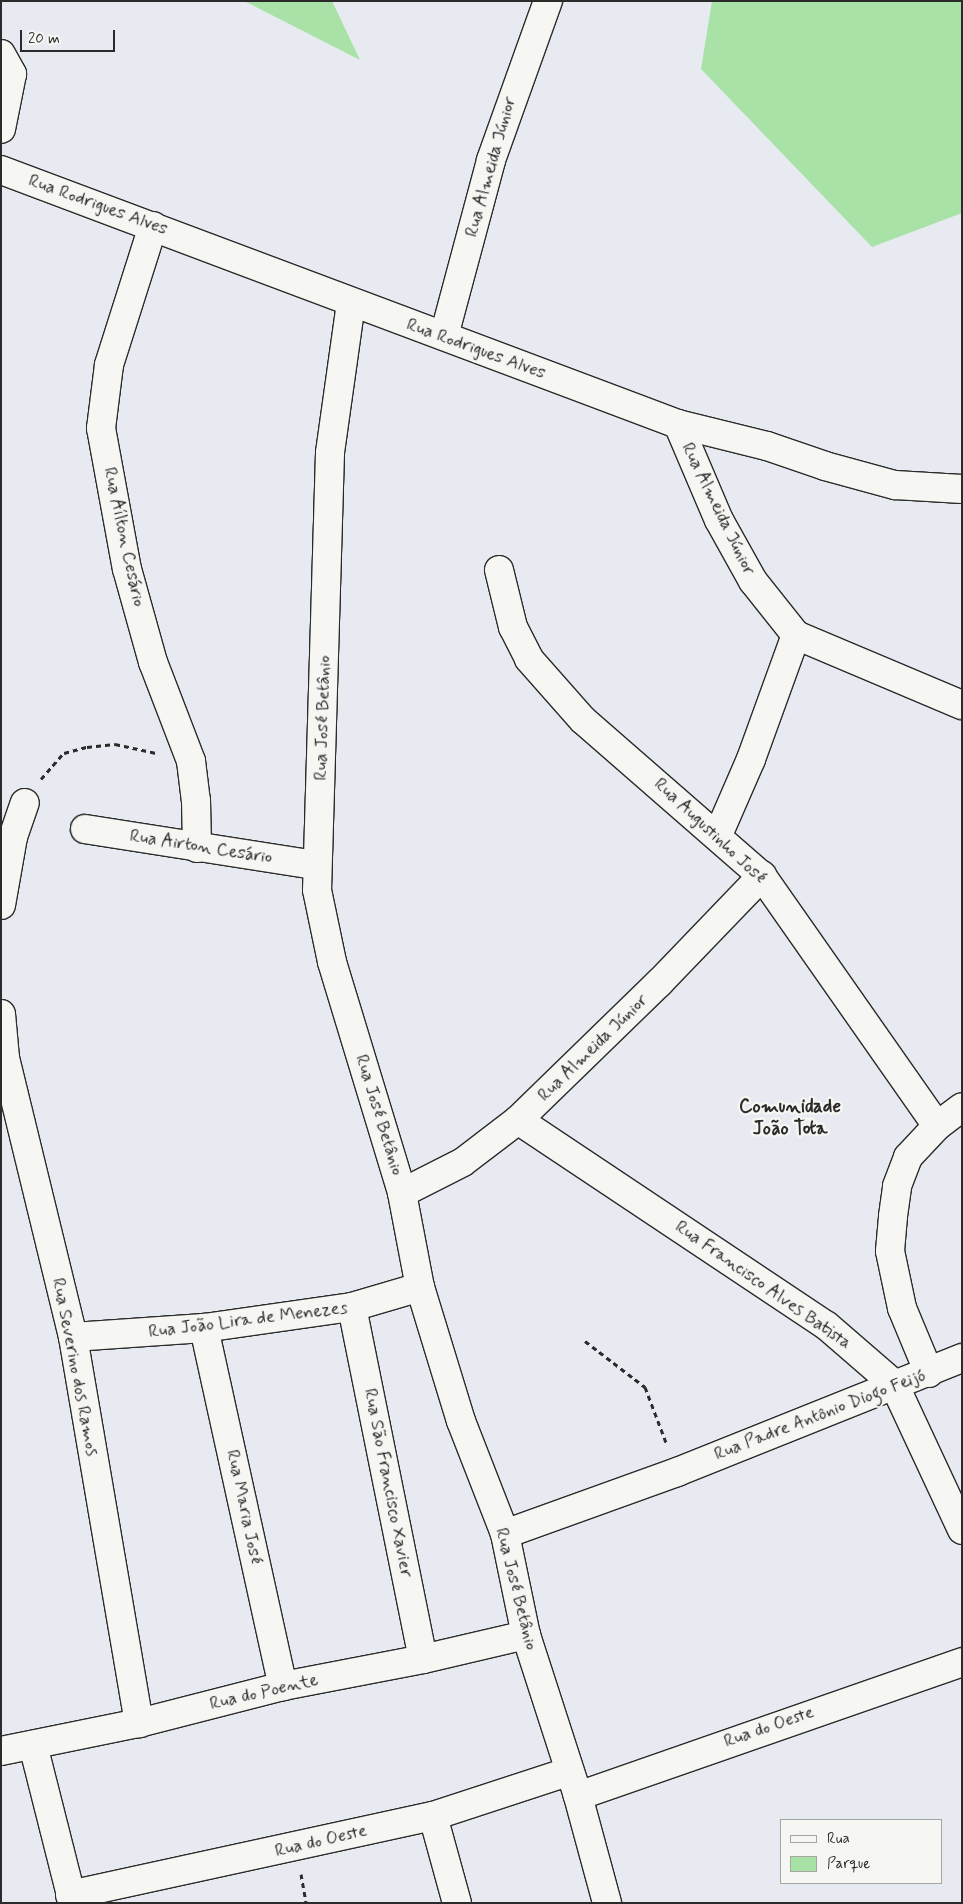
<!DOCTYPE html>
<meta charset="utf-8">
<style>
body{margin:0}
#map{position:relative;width:963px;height:1904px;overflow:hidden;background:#e8eaf1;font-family:Mynerve,sans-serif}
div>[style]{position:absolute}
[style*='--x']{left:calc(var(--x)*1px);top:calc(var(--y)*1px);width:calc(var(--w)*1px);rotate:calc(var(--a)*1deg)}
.green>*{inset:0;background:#a9e2a6}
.path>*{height:3px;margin-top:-1.5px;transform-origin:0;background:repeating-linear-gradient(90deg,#2b2b2b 0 5px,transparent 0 9px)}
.roads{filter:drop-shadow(1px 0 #2b2b2b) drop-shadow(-1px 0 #2b2b2b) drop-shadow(0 1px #2b2b2b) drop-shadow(0 -1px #2b2b2b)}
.street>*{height:28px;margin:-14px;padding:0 14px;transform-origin:14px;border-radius:14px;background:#f6f6f2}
span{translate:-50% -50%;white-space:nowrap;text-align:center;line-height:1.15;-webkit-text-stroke:4.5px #f6f6f2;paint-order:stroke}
.street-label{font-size:18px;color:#2b2b2b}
.neighbourhood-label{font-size:19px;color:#2b2b2b;font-weight:700}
.frame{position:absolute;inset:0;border:2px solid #2b2b2b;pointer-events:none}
.legend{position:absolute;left:780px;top:1819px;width:162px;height:65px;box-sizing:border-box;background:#f6f6f2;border:1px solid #a5a5a2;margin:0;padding:6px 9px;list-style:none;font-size:15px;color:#2b2b2b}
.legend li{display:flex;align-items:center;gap:10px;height:25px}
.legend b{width:25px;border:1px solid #a5a5a2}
.scale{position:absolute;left:20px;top:30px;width:95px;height:22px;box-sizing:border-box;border:2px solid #2b2b2b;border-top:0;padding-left:6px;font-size:15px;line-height:18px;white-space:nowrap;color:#2b2b2b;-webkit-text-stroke:4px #f6f6f2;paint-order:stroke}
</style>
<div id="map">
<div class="green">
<div style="clip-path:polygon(244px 1px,332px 1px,360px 60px)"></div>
<div style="clip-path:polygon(712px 1px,962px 1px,962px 213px,872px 247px,701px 69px)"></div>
</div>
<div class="path">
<div style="--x:41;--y:779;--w:35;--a:-49"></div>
<div style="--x:64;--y:753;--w:24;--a:-15"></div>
<div style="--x:87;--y:747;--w:28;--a:-6"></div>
<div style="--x:115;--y:744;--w:42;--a:12.4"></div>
<div style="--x:585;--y:1341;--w:76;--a:37.5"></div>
<div style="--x:645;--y:1387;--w:62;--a:69.2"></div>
<div style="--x:301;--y:1874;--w:29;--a:80"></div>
</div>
<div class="roads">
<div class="street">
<div style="--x:1;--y:54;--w:23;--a:61"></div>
<div style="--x:12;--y:74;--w:56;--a:101.3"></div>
<div style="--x:1;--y:170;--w:723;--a:20.57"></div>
<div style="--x:678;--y:424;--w:92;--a:13.9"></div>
<div style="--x:767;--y:446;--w:61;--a:19"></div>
<div style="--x:825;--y:466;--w:73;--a:15.2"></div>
<div style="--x:895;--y:485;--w:67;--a:3.4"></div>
<div style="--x:153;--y:226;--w:146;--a:107.6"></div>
<div style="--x:109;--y:365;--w:64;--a:97.2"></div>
<div style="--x:101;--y:428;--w:143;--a:79.6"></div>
<div style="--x:127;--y:569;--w:97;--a:74.4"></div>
<div style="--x:153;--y:662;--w:106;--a:69"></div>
<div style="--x:191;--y:761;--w:39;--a:83"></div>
<div style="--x:196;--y:800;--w:48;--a:88.8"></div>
<div style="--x:351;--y:303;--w:151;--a:98"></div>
<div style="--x:330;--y:453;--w:437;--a:91.7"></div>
<div style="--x:317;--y:890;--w:74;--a:78.2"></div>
<div style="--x:332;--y:962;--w:241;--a:73.1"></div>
<div style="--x:402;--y:1193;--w:96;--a:79.2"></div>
<div style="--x:420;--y:1287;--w:140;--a:73"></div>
<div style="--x:461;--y:1421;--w:121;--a:68.7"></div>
<div style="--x:505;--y:1534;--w:103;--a:78.3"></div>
<div style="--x:526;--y:1635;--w:169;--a:72.1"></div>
<div style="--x:578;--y:1796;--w:111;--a:74.8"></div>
<div style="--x:444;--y:336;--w:182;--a:-75"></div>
<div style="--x:491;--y:160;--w:169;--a:-70.3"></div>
<div style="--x:678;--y:424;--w:104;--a:66.9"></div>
<div style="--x:719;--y:520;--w:70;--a:60.9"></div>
<div style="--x:753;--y:581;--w:69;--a:51.5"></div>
<div style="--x:796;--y:635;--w:180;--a:22.9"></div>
<div style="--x:499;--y:570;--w:59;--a:76.2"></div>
<div style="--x:513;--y:627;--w:36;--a:63"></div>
<div style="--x:529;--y:659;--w:81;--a:48.5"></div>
<div style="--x:583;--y:720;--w:237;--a:41.1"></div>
<div style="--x:762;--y:876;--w:305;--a:55"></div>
<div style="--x:85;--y:829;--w:234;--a:8.9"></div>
<div style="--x:718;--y:835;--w:83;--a:-66.5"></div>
<div style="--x:751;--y:759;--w:132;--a:-70.1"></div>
<div style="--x:1;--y:905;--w:69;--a:-80"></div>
<div style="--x:13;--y:837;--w:36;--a:-71"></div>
<div style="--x:1;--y:1014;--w:44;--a:84.8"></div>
<div style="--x:5;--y:1058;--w:287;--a:76.3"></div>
<div style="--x:73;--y:1337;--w:392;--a:80.3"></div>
<div style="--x:518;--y:1120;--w:371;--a:33.7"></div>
<div style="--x:827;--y:1326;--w:89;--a:40.9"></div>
<div style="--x:894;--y:1384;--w:161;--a:65"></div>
<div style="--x:402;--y:1193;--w:68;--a:-26.9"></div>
<div style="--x:463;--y:1162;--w:69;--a:-37.4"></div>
<div style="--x:518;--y:1120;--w:197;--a:-44.2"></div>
<div style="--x:659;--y:983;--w:149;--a:-46.1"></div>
<div style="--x:352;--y:1307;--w:359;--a:78.6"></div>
<div style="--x:204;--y:1328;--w:367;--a:77.6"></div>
<div style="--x:73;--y:1337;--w:131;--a:-3.9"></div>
<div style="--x:204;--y:1328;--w:149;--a:-8.1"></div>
<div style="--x:352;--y:1307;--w:71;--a:-16.4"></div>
<div style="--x:929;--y:1373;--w:70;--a:-112.6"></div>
<div style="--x:902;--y:1308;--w:58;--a:-101.9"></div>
<div style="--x:890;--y:1251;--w:35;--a:-85"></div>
<div style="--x:893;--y:1216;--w:30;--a:-82"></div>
<div style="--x:897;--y:1186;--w:31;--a:-69"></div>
<div style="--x:908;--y:1157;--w:42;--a:-46.9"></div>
<div style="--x:937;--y:1126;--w:31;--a:-37"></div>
<div style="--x:505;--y:1534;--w:183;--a:-19.8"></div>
<div style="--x:677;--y:1472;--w:307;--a:-21.8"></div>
<div style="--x:33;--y:1745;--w:163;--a:75.8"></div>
<div style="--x:1;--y:1751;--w:141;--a:-11.5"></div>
<div style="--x:139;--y:1723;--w:149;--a:-14.4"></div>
<div style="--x:283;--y:1686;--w:143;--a:-10.9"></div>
<div style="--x:423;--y:1659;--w:106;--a:-13.1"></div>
<div style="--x:578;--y:1796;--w:407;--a:-19.2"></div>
<div style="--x:433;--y:1816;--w:90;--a:74.6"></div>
<div style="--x:70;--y:1895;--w:371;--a:-12.3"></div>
<div style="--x:433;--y:1816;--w:142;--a:-18.1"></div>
</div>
</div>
<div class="street-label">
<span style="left:491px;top:167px;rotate:-74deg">Rua Almeida Júnior</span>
<span style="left:98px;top:205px;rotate:20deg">Rua Rodrigues Alves</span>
<span style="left:476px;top:349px;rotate:20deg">Rua Rodrigues Alves</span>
<span style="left:718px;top:509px;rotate:64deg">Rua Almeida Júnior</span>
<span style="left:124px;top:537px;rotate:78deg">Rua Aílton Cesário</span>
<span style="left:323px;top:718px;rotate:-88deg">Rua José Betânio</span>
<span style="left:710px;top:831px;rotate:43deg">Rua Augustinho José</span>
<span style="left:201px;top:847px;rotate:9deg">Rua Airton Cesário</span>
<span style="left:593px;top:1048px;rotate:-44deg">Rua Almeida Júnior</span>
<span style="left:379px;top:1115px;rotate:73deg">Rua José Betânio</span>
<span style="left:763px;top:1285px;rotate:35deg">Rua Francisco Alves Batista</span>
<span style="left:248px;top:1320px;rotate:-7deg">Rua João Lira de Menezes</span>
<span style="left:75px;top:1367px;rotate:79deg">Rua Severino dos Ramos</span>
<span style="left:820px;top:1415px;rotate:-21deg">Rua Padre Antônio Diogo Feijó</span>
<span style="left:388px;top:1483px;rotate:79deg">Rua São Francisco Xavier</span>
<span style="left:244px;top:1507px;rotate:78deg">Rua Maria José</span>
<span style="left:516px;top:1589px;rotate:76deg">Rua José Betânio</span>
<span style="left:264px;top:1692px;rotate:-13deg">Rua do Poente</span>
<span style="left:769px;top:1727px;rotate:-19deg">Rua do Oeste</span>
<span style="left:321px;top:1841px;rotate:-13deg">Rua do Oeste</span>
</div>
<div class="neighbourhood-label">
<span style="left:790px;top:1118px">Comunidade<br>João Tota</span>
</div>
<div class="frame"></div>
<ul class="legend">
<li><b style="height:6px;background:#f6f6f2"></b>Rua</li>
<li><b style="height:14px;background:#a9e2a6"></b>Parque</li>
</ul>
<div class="scale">20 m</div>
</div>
